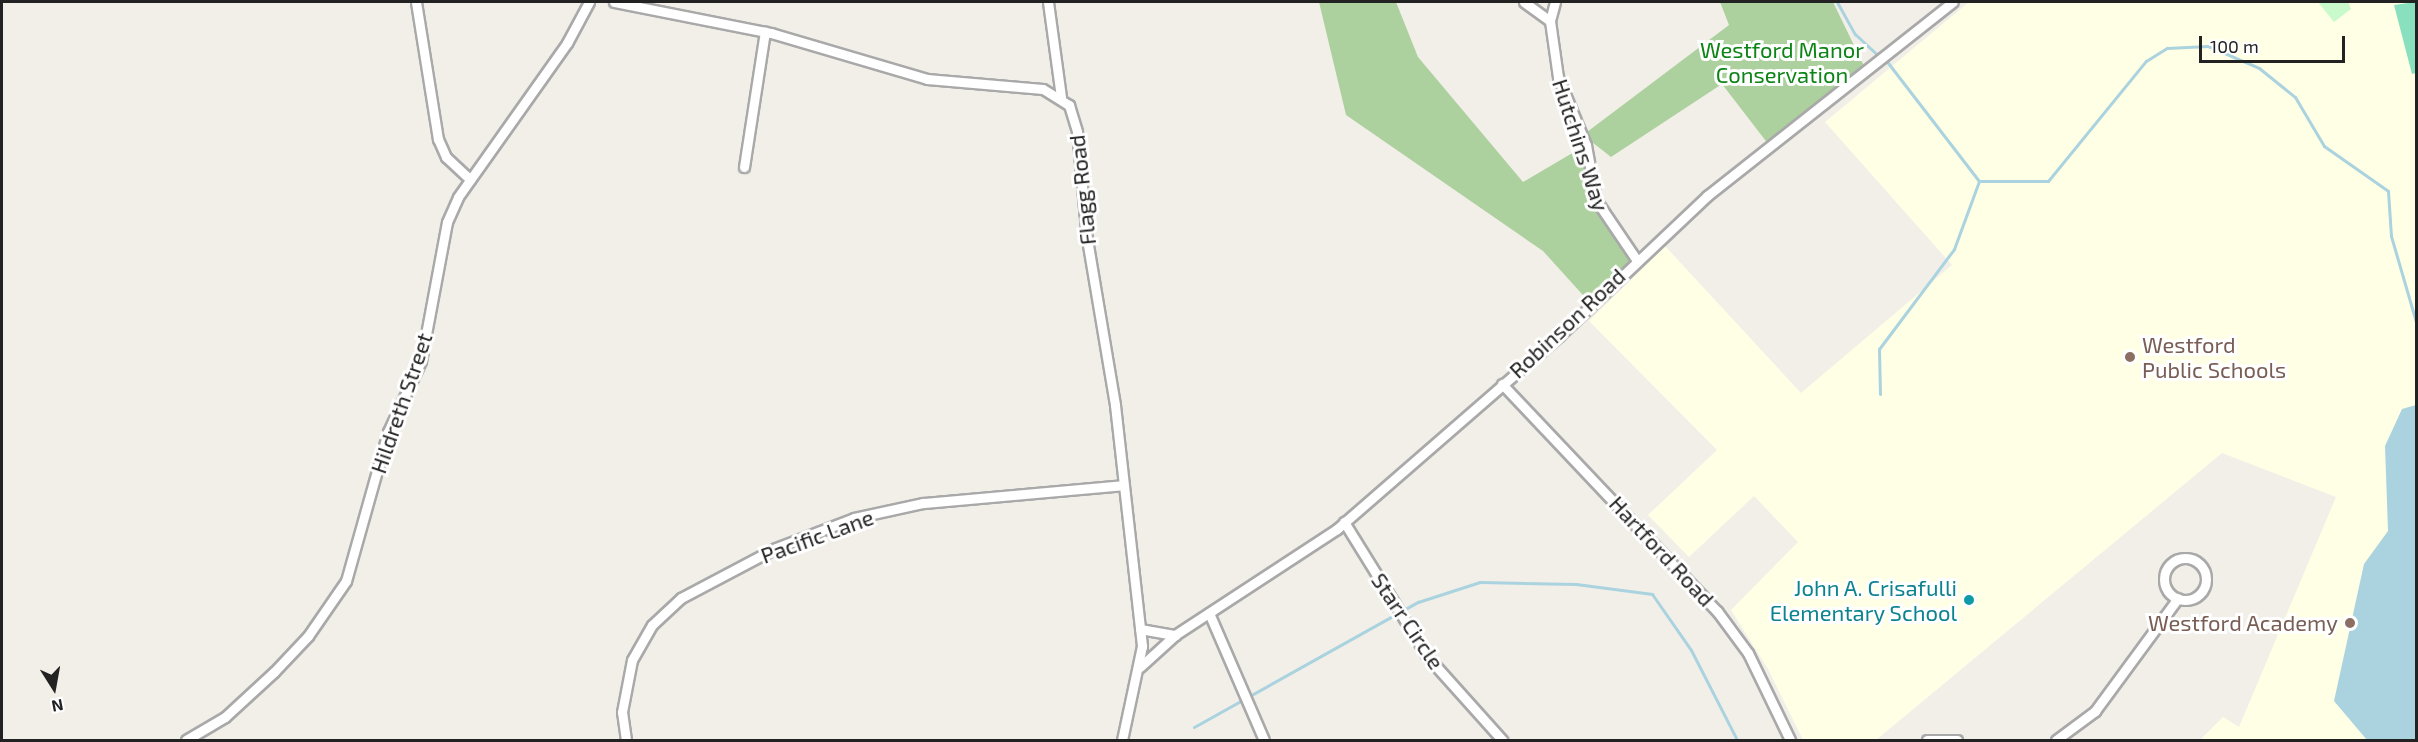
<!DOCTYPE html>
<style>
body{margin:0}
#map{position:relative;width:2418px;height:742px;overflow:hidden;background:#f2efe9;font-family:"Exo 2",sans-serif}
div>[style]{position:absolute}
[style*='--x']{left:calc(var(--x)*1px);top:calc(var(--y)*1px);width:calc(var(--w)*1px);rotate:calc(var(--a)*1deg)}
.education>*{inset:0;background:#ffffe5}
.forest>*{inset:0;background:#add19e}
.park>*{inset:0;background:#c8facc}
.pitch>*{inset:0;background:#88e0be}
.water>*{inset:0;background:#aad3df}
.stream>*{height:3px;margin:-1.5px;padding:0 1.5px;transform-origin:1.5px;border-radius:1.5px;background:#aad3df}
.roads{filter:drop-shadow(2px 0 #a9a9a9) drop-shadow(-2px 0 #a9a9a9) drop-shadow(0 2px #a9a9a9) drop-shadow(0 -2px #a9a9a9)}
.minor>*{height:9px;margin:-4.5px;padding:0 4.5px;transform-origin:4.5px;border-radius:4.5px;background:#fff}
.minor>.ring{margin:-4.5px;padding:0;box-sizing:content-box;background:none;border:9px solid #fff;border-radius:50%}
.dots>*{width:16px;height:16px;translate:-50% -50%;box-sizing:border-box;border:3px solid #fff;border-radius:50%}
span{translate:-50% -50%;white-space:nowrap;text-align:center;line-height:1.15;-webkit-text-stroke:6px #fff;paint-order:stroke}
.park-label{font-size:22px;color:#0c8416}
.street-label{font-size:22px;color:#222}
.education-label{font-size:22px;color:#785e54}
.left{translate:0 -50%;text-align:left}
.right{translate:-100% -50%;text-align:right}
.culture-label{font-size:22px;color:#0d838f}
.frame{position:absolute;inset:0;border:3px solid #222;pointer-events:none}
.north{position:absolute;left:24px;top:658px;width:60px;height:60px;-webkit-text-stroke:4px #fff;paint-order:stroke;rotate:169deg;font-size:16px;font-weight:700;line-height:24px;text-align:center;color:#222}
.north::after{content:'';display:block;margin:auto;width:21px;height:27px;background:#222;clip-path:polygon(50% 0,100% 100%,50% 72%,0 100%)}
.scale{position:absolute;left:2199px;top:36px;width:146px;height:27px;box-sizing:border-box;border:3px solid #222;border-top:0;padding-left:8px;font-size:18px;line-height:21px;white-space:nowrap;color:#222;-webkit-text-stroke:4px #fff;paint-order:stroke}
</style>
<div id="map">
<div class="education">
<div style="clip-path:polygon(1969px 2px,2416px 2px,2416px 740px,2200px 740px,2223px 717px,2239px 727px,2336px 497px,2222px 453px,1876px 740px,1803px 740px,1768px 669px,1731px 610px,1798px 542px,1754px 496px,1689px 557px,1648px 515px,1717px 450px,1589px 321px,1665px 246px,1801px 393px,1952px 265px,1825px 122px)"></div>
</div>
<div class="forest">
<div style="clip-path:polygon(1319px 2px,1396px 2px,1418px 57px,1523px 182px,1586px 145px,1603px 216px,1636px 259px,1591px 304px,1543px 251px,1346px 115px)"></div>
<div style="clip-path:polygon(1720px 2px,1833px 2px,1867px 72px,1772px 149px,1722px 84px,1611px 157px,1583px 135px,1729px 25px)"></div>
</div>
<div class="park">
<div style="clip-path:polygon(2318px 2px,2348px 2px,2351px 9px,2334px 22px)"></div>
</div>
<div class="pitch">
<div style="clip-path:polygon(2416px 2px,2416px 73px,2412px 74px,2394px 5px)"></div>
</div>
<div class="water">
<div style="clip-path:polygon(2416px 405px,2416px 740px,2367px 740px,2334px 701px,2364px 564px,2388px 531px,2385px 446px,2402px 409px)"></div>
</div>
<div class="stream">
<div style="--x:1837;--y:2;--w:37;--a:61"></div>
<div style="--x:1855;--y:34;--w:33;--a:43"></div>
<div style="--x:1885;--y:59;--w:154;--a:52.4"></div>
<div style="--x:1979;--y:181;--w:69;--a:0"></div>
<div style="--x:2048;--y:181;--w:155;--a:-50.8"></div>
<div style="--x:2146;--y:61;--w:25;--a:-32"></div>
<div style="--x:2167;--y:48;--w:41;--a:-2.8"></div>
<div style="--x:2208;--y:46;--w:56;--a:23.3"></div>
<div style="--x:2259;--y:68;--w:46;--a:38.9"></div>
<div style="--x:2295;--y:97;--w:57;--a:59.4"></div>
<div style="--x:2324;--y:146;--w:78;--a:35.1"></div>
<div style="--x:2388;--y:191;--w:45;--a:86.2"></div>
<div style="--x:2391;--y:236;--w:90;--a:73.8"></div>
<div style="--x:1880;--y:394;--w:45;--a:-91.3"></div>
<div style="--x:1879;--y:349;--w:125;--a:-53.1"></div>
<div style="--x:1954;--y:249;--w:72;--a:-69.8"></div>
<div style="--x:1194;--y:727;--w:257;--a:-29.2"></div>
<div style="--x:1418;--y:602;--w:65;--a:-17.9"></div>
<div style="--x:1480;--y:582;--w:96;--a:1.2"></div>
<div style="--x:1576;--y:584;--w:77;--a:7.5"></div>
<div style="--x:1652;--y:594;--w:68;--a:55.1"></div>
<div style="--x:1691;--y:650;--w:101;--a:62.9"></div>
</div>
<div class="roads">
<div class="minor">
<div style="--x:416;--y:2;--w:139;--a:80.9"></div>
<div style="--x:438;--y:139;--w:20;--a:66"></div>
<div style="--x:446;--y:157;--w:33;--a:43"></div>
<div style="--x:614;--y:2;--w:160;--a:11.2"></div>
<div style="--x:771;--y:33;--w:163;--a:16.4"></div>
<div style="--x:927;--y:79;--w:116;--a:4.9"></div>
<div style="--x:1043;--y:89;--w:31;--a:32"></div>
<div style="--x:1069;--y:105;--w:28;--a:73"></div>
<div style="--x:1077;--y:132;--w:107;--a:84.7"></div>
<div style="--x:1087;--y:239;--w:168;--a:80.4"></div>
<div style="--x:1115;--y:405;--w:243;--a:83.6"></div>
<div style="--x:1142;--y:646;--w:96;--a:102"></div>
<div style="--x:1048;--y:2;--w:96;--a:82.2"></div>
<div style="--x:1524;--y:2;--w:32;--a:36"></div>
<div style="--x:1555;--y:2;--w:20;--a:105"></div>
<div style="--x:1550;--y:21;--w:57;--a:81.9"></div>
<div style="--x:1558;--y:77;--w:74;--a:67.6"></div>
<div style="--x:1586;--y:145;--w:56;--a:79.7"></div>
<div style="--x:1596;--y:200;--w:71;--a:55.9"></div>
<div style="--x:744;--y:167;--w:137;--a:-81.2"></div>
<div style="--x:1502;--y:384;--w:313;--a:46.6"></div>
<div style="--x:1717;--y:611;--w:52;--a:53.6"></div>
<div style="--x:1748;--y:653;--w:97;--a:64.2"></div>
<div style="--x:1344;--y:522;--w:158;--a:58.2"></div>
<div style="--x:1427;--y:656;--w:113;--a:48.2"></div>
<div class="ring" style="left:2164px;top:558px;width:33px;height:33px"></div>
<div style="--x:1209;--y:613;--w:138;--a:66.6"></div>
<div style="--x:1140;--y:629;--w:36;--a:10"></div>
<div style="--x:1140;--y:667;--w:47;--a:-42.4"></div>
<div style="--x:1175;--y:635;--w:194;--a:-33.2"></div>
<div style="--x:1337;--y:529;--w:294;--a:-41"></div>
<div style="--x:1559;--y:336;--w:204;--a:-43.4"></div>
<div style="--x:1707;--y:196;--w:313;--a:-38.3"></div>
<div style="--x:186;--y:740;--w:45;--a:-30.5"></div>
<div style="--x:225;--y:717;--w:67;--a:-42.6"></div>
<div style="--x:274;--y:672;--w:50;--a:-46.6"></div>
<div style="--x:308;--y:636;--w:67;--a:-55.4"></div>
<div style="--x:346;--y:581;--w:155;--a:-74.3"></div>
<div style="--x:388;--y:432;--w:78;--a:-65.1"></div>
<div style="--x:421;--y:361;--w:141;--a:-79.4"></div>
<div style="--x:447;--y:222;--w:27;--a:-66"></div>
<div style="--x:458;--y:197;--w:189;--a:-54.7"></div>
<div style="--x:567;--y:43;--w:47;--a:-61.8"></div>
<div style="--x:626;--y:740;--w:28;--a:-98"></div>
<div style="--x:622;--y:712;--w:53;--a:-79.1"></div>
<div style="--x:632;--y:660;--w:40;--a:-60.3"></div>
<div style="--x:652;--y:625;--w:40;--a:-43"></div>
<div style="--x:681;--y:598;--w:107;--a:-27.8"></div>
<div style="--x:776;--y:548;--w:84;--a:-21"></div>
<div style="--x:854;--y:518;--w:71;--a:-12.3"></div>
<div style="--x:923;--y:503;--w:201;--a:-5.1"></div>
<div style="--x:1927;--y:740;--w:30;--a:0"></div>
<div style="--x:2056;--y:740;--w:49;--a:-36.6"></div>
<div style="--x:2095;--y:711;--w:140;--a:-53.7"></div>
</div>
</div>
<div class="dots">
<div style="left:2130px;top:357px;background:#8d6e63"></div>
<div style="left:1969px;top:600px;background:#0f9aa8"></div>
<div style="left:2350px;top:623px;background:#8d6e63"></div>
</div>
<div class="park-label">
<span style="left:1782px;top:62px">Westford Manor<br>Conservation</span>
</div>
<div class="street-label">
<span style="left:1581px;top:145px;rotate:72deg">Hutchins Way</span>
<span style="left:1082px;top:190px;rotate:-96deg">Flagg Road</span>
<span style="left:1567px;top:323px;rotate:-43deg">Robinson Road</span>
<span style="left:401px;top:403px;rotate:-71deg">Hildreth Street</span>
<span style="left:817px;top:536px;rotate:-20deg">Pacific Lane</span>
<span style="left:1662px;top:551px;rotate:47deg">Hartford Road</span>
<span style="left:1408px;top:621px;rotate:56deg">Starr Circle</span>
</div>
<div class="education-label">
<span class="left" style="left:2142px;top:357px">Westford<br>Public Schools</span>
<span class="right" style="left:2338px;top:623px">Westford Academy</span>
</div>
<div class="culture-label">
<span class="right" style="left:1957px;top:600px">John A. Crisafulli<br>Elementary School</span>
</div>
<div class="frame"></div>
<div class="north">N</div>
<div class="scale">100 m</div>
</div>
